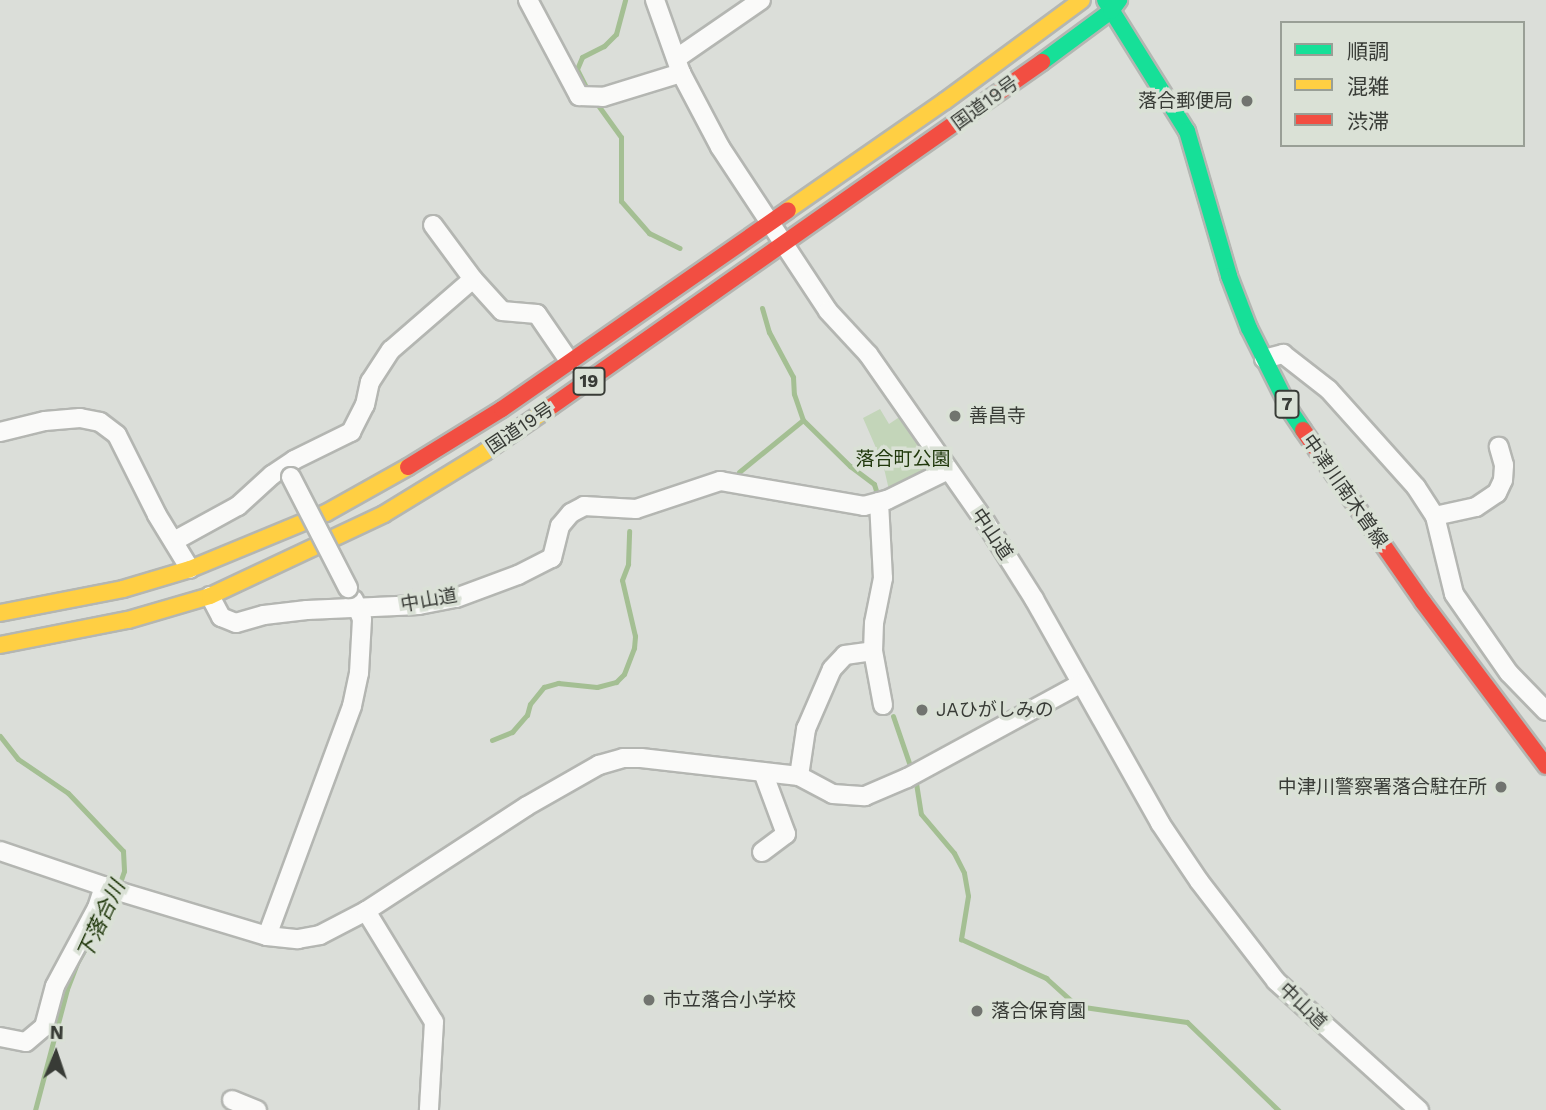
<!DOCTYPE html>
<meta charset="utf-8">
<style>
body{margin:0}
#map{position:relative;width:1546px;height:1110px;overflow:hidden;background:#dbded9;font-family:"Work Sans","Noto Sans JP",sans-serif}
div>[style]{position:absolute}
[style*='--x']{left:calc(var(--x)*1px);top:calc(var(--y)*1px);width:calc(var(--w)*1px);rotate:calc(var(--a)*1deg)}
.green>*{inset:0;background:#c3d5b9}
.stream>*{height:5px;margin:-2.5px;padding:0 2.5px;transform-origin:2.5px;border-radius:2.5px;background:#a4bf93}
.roads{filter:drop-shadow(2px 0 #b4b6b2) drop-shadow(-2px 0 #b4b6b2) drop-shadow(0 2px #b4b6b2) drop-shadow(0 -2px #b4b6b2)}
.street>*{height:18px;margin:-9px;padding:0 9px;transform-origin:9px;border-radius:9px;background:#fafaf9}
.fast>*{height:16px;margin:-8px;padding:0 8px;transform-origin:8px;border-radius:8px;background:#16e098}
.slow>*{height:16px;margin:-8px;padding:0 8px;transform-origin:8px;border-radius:8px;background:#ffcf43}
.jam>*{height:16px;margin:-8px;padding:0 8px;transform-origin:8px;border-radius:8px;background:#f24e42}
.bridges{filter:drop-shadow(2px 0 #b4b6b2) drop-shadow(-2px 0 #b4b6b2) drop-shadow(0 2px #b4b6b2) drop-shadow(0 -2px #b4b6b2)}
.street-bridge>*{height:18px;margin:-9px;padding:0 9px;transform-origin:9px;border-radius:9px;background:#fafaf9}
.dots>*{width:19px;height:19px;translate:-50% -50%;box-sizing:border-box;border:4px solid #dae1d6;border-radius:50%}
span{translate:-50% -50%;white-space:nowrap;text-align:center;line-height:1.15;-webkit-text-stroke:7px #dae1d6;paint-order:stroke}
.shield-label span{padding:2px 5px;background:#dae1d6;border:2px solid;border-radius:5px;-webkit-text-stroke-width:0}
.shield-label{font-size:18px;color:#383b36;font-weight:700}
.poi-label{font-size:19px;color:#383b36}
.right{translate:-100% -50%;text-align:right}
.left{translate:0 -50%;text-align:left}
.street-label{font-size:19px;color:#383b36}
.park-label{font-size:19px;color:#21390d}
.water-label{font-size:21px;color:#1a3205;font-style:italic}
.legend{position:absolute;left:1280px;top:21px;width:245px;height:126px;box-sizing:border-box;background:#dae1d6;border:2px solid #999f96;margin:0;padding:9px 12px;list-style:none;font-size:21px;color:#383b36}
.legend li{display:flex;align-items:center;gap:14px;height:35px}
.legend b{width:35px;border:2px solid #999f96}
.north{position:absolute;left:21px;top:1019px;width:70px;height:70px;-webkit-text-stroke:5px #dae1d6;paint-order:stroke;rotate:2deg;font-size:19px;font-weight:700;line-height:28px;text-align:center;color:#383b36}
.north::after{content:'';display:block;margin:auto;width:24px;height:32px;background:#383b36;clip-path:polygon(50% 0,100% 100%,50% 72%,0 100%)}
</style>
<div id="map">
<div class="green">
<div style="clip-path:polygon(880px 409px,889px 424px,901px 416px,934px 469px,889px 490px,883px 464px,863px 418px)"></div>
</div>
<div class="stream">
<div style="--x:589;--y:93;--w:27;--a:-117"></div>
<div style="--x:577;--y:69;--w:13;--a:-67"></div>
<div style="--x:582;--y:57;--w:25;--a:-27"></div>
<div style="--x:604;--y:46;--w:17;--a:-45"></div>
<div style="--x:616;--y:34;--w:35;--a:-75"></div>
<div style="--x:595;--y:101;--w:44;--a:54.2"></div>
<div style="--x:621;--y:137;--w:64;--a:90"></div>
<div style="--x:621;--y:201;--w:43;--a:48.8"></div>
<div style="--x:649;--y:233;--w:34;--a:26"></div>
<div style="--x:762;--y:308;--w:25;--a:74"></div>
<div style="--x:769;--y:332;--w:51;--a:61.9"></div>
<div style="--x:793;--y:377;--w:17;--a:87"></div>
<div style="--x:794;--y:394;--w:28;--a:71"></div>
<div style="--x:803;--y:420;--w:66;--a:44.4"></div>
<div style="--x:850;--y:466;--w:30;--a:37"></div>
<div style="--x:874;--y:484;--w:10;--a:73"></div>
<div style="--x:739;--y:472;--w:82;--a:-39.1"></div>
<div style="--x:893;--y:716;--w:71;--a:71.1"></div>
<div style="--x:916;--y:783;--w:31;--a:81"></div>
<div style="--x:921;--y:814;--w:51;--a:49.8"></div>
<div style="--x:954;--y:853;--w:22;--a:63"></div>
<div style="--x:964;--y:873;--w:23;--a:80"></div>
<div style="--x:968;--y:896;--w:44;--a:99.2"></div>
<div style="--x:961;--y:939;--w:94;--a:24.6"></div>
<div style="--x:1046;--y:978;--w:42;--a:42.1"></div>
<div style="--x:1077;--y:1006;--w:111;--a:8.3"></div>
<div style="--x:1187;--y:1022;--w:127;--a:44"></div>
<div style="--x:0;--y:736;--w:29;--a:52"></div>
<div style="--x:18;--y:759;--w:60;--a:34.2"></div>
<div style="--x:68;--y:793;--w:80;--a:46.5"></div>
<div style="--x:123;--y:851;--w:20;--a:87"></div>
<div style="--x:124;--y:871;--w:24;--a:109"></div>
<div style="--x:116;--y:894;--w:79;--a:119.5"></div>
<div style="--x:77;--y:963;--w:28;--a:111"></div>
<div style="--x:67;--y:989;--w:125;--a:104.8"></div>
<div style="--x:492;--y:740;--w:22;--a:-22"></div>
<div style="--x:512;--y:732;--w:23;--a:-49"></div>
<div style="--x:527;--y:715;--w:11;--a:-75"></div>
<div style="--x:530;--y:704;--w:22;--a:-51"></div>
<div style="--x:544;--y:687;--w:15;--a:-16"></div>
<div style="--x:558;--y:683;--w:39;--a:6"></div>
<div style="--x:597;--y:687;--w:20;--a:-15"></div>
<div style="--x:616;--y:682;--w:11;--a:-45"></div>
<div style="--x:624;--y:674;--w:28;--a:-69"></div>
<div style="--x:634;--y:648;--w:12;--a:-85"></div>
<div style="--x:635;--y:636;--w:57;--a:-103.1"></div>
<div style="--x:622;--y:580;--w:17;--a:-69"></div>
<div style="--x:628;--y:564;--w:33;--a:-88"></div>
</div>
<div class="roads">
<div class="street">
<div style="--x:528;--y:0;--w:109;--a:62"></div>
<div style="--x:579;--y:96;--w:24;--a:2"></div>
<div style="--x:603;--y:97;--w:82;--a:-17.1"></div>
<div style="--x:655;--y:0;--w:77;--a:70.4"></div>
<div style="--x:681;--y:73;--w:84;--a:62.2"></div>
<div style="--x:720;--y:147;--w:196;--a:56.6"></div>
<div style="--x:828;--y:311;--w:59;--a:47.1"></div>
<div style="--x:868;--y:354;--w:206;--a:55.1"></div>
<div style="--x:986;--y:523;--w:90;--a:57.7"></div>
<div style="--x:1034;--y:599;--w:257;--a:60.6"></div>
<div style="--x:1160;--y:823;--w:70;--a:56.1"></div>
<div style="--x:1199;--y:881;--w:126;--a:52.4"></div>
<div style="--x:1276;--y:981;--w:193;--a:42.1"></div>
<div style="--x:677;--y:58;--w:102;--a:-34.6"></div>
<div style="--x:433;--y:225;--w:67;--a:53.5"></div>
<div style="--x:473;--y:279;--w:43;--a:47.8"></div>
<div style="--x:502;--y:311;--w:35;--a:5"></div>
<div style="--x:537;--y:314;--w:58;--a:55.5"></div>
<div style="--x:1264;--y:359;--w:20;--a:-15"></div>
<div style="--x:1283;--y:354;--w:58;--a:38"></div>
<div style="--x:1329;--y:390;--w:130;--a:48.1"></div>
<div style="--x:1416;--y:487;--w:35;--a:57"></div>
<div style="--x:1435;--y:516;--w:80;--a:76.3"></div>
<div style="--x:1454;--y:594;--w:96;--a:55.2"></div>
<div style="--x:1509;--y:673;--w:53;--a:45.8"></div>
<div style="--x:0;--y:432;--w:46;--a:-13.7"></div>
<div style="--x:45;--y:421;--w:35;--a:-5"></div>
<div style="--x:80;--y:418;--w:20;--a:11"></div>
<div style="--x:100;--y:422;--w:21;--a:37"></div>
<div style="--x:117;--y:435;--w:89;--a:63.4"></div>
<div style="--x:157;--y:515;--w:63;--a:58.6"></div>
<div style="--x:879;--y:502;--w:76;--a:87"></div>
<div style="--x:883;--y:578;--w:46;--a:101.3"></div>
<div style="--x:874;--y:623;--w:28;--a:92"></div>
<div style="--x:873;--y:651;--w:55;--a:79.5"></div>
<div style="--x:1435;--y:516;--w:42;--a:-12.4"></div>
<div style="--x:1476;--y:507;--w:25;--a:-34"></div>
<div style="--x:1497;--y:493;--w:14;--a:-65"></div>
<div style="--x:1503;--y:480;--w:15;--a:-86"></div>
<div style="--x:1504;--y:465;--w:19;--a:-106"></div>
<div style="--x:174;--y:541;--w:73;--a:-28.7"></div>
<div style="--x:238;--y:506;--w:46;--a:-42.4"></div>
<div style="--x:272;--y:475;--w:27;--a:-34"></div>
<div style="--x:294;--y:460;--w:64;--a:-26.2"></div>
<div style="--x:351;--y:432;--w:30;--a:-63"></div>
<div style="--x:365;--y:405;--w:24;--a:-78"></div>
<div style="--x:370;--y:382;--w:38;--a:-57"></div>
<div style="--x:391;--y:350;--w:108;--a:-40.9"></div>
<div style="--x:210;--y:596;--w:24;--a:62"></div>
<div style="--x:221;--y:617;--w:16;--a:22"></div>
<div style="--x:236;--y:623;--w:29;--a:-16"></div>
<div style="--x:264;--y:615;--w:43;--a:-6.6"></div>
<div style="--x:307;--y:610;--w:112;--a:-2.6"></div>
<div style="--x:419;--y:605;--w:38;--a:-11"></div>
<div style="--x:456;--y:598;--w:66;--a:-20.4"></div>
<div style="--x:518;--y:575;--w:38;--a:-27"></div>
<div style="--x:552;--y:558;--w:33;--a:-76"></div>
<div style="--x:560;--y:526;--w:17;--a:-50"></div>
<div style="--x:571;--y:513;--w:15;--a:-28"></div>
<div style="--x:584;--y:506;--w:52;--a:3.3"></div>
<div style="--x:636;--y:509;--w:89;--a:-18.4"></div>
<div style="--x:720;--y:481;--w:146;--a:9.8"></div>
<div style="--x:864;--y:506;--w:24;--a:-15"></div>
<div style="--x:887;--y:500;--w:66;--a:-26.2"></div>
<div style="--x:799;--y:776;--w:48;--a:-81.5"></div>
<div style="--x:806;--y:729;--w:65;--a:-66.6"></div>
<div style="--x:832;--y:669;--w:19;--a:-47"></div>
<div style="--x:845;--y:655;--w:28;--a:-8"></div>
<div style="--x:0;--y:851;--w:128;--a:18.7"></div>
<div style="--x:121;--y:892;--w:152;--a:16.8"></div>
<div style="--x:267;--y:936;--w:31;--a:6"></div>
<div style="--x:298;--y:939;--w:22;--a:-10"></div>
<div style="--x:320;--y:935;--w:52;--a:-27.6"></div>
<div style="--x:366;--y:911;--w:192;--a:-33.1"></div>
<div style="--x:527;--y:806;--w:83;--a:-29.7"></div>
<div style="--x:599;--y:765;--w:25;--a:-16"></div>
<div style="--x:623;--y:758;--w:18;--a:0"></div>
<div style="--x:641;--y:758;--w:159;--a:6.5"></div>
<div style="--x:799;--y:776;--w:38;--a:28"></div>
<div style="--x:833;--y:794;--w:32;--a:4"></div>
<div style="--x:865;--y:796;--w:46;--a:-23.2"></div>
<div style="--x:907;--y:778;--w:197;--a:-28.5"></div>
<div style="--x:762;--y:852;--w:30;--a:-37"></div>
<div style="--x:786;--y:834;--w:66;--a:-110.4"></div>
<div style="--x:366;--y:911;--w:130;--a:58.5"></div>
<div style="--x:434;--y:1022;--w:88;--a:93.3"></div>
<div style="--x:267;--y:936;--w:245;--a:-69.7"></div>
<div style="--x:352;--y:706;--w:34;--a:-78"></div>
<div style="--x:359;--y:673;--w:54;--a:-86.8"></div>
<div style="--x:362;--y:619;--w:21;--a:-113"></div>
<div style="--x:0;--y:1037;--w:26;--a:11"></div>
<div style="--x:26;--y:1042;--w:23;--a:-40"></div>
<div style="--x:44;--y:1027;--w:42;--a:-75"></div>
<div style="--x:55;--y:986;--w:89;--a:-61.7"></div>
<div style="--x:97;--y:908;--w:23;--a:-72"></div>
<div style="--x:232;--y:1100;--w:27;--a:22"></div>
</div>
<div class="fast">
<div style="--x:1105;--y:0;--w:155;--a:58"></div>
<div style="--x:1187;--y:131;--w:151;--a:73.8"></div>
<div style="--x:1229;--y:276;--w:56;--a:69"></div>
<div style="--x:1249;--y:328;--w:94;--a:63.4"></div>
<div style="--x:1291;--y:412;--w:22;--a:56"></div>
<div style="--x:1042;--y:62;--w:86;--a:-36.5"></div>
<div style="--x:1111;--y:11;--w:14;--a:-54"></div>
</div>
<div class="slow">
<div style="--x:788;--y:210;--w:191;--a:-34.8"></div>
<div style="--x:945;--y:101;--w:170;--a:-36.4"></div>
<div style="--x:0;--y:613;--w:125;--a:-11"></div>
<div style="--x:123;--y:589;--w:70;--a:-16.6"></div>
<div style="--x:190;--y:569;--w:147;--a:-22.4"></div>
<div style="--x:326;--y:513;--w:94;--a:-29.3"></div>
<div style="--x:0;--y:645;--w:130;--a:-11.1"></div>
<div style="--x:128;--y:620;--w:85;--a:-16.3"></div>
<div style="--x:210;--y:596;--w:192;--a:-25.2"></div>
<div style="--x:384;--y:514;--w:119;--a:-31.5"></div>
<div style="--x:485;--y:452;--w:81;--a:-34.5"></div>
</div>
<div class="jam">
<div style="--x:552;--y:406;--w:599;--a:-35.07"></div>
<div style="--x:1303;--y:430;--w:210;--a:55.1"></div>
<div style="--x:1423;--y:602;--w:205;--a:53.1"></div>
<div style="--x:408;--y:467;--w:110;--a:-31.7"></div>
<div style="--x:502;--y:409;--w:348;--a:-34.8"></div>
</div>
</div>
<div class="bridges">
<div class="street-bridge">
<div style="--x:291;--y:477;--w:125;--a:62.8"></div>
</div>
</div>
<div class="dots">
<div style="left:1247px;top:101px;background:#71746f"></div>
<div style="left:955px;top:416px;background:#71746f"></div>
<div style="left:922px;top:710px;background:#71746f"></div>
<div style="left:1501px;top:787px;background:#71746f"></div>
<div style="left:649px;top:1000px;background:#71746f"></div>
<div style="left:977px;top:1011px;background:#71746f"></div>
</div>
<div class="shield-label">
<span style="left:589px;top:381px">19</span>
<span style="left:1287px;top:404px">7</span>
</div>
<div class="poi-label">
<span class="right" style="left:1233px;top:101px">落合郵便局</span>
<span class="left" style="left:969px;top:416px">善昌寺</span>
<span class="left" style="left:936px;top:710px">JAひがしみの</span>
<span class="right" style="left:1487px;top:787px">中津川警察署落合駐在所</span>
<span class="left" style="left:663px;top:1000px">市立落合小学校</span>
<span class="left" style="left:991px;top:1011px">落合保育園</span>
</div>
<div class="street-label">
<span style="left:985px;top:103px;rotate:-36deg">国道19号</span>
<span style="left:520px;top:428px;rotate:-34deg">国道19号</span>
<span style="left:1345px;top:491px;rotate:55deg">中津川南木曽線</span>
<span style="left:992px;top:534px;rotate:56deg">中山道</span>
<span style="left:429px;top:600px;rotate:-10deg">中山道</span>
<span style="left:1303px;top:1006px;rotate:44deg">中山道</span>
</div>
<div class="park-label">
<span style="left:903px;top:459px">落合町公園</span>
</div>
<div class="water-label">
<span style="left:101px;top:920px;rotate:-65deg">下落合川</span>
</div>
<ul class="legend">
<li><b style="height:9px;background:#16e098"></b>順調</li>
<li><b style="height:9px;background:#ffcf43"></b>混雑</li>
<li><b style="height:9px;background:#f24e42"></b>渋滞</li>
</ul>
<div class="north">N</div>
</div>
